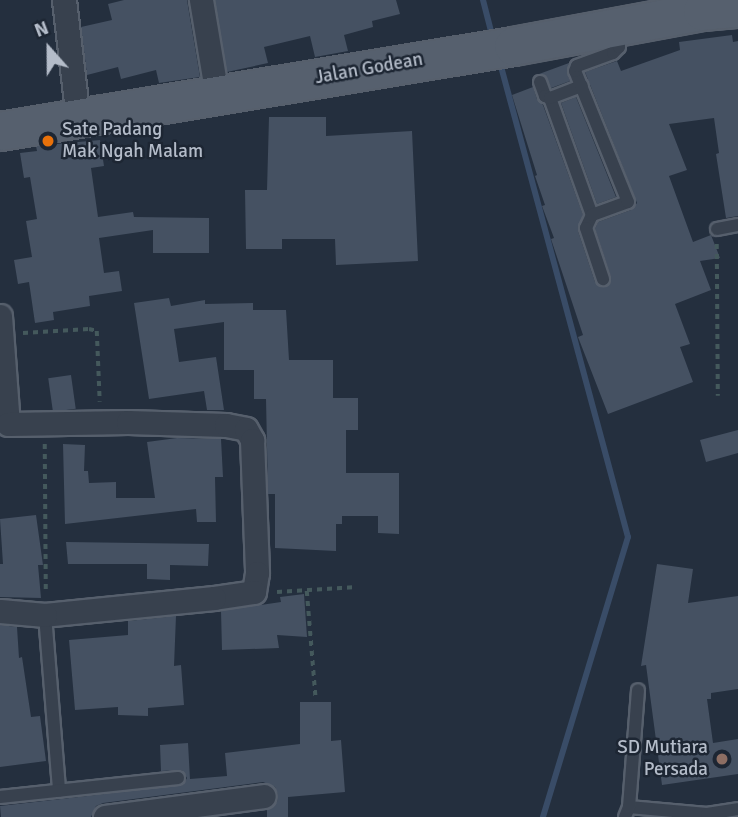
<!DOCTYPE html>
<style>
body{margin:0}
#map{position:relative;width:738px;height:817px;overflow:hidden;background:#242f3e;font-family:Signika,sans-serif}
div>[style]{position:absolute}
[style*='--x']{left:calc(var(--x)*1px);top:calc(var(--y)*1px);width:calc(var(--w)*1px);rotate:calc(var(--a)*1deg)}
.stream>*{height:6px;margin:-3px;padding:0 3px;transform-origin:3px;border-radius:3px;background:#394c67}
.building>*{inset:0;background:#455162;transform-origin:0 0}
.path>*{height:3.5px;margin-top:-1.75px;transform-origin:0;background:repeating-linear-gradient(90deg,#44595c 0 5px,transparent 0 10px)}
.roads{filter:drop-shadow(2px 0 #565f6c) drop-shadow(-2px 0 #565f6c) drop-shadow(0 2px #565f6c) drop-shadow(0 -2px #565f6c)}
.service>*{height:12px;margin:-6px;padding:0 6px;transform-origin:6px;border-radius:6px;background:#38414e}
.minor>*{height:23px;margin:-11.5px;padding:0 11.5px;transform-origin:11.5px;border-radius:11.5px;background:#38414e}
.primary>*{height:37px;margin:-18.5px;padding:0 18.5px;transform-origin:18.5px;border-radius:18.5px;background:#56606e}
.dots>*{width:19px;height:19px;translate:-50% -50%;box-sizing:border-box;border:4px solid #1d2633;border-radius:50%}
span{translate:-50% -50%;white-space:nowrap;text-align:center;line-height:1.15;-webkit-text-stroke:5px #1d2633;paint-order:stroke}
.street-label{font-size:19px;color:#b4bcc9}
.poi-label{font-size:19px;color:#b4bcc9}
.left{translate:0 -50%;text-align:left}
.right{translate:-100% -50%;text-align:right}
.north{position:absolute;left:14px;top:14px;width:70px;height:70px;-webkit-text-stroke:5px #1d2633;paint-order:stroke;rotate:339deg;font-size:19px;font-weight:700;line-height:28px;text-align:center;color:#b4bcc9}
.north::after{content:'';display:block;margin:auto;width:24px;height:32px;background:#b4bcc9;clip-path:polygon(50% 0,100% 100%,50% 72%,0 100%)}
</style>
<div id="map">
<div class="stream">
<div style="--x:483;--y:0;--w:40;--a:75.6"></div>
<div style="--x:499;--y:59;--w:495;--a:74.9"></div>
<div style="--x:628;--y:537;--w:293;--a:106.9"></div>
</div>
<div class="building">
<div style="clip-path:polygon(124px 0,187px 0,200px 77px,159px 83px,156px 70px,121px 79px,118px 67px,87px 75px,81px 27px,112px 20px,108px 4px)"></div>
<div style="clip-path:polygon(215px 0,396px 0,400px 14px,372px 21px,373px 27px,344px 35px,348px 51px,315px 57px,310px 36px,264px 47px,268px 63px,227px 72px)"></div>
<div style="clip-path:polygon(732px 35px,733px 42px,738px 41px,738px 216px,726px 218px,716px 154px,719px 153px,714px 118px,669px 124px,687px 170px,669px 176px,693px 242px,711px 235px,720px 258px,700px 261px,711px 290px,675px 304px,690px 344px,680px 347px,693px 382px,608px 414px,578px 337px,583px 335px,551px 239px,554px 238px,542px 206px,545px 205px,535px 176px,537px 175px,512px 95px,533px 87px,537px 99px,543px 105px,583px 215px,578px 231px,595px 282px,605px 287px,610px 284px,611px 277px,595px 229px,598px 222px,631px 210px,637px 203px,585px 72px,617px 61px,621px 71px,680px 50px,679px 42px)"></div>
<div style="clip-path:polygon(569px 63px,567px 73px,570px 81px,551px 88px,546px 76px,539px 74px)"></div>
<div style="clip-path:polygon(576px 97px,616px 197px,597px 204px,561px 103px)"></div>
<div style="clip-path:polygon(269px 117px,326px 117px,326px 136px,412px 131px,418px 261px,336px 265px,335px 239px,282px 239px,282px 249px,246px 249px,245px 190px,267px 190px)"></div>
<div style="clip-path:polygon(100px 140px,104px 166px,91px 168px,98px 217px,133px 212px,134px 217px,209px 218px,209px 253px,153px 253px,153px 230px,99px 238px,104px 273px,119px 271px,122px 291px,89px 296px,90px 306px,53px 312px,54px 320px,35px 323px,29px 282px,18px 284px,14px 260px,32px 257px,26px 221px,37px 219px,30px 177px,24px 178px,20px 153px,37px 151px,36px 146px)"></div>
<div style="clip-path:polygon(169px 298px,171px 306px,205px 300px,205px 304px,253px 303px,253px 310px,286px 310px,289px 360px,333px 360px,333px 398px,358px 398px,358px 430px,346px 430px,346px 473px,399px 473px,399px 534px,378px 533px,378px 516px,342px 516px,342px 524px,336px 524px,336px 551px,275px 548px,275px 494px,268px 494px,266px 399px,254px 399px,254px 370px,224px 370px,224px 322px,174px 329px,179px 362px,216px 357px,224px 410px,207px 410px,204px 391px,149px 399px,134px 303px)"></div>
<div style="left:71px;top:375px;width:34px;height:23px;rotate:82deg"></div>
<div style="clip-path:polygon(738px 430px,738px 453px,706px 462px,700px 440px)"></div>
<div style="clip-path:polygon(177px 438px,221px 439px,223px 477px,215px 477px,216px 522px,197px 522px,196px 509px,65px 524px,63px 444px,85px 445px,84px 471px,88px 471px,89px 483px,116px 482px,116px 498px,155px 498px,147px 442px)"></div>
<div style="clip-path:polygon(36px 515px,43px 565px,38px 565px,41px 598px,0 597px,0 564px,3px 564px,0 519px)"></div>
<div style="clip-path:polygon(66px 542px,209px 544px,208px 566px,170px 565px,170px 580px,147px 579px,147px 564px,68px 564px)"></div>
<div style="clip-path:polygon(657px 564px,693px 569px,688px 603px,738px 596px,738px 689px,711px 693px,711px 699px,707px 699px,713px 743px,738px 739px,738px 774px,662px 785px,646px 665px,641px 666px)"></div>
<div style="clip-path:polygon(304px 594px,307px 637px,277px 635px,279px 648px,222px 650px,221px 611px,281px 602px,280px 597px)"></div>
<div style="clip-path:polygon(176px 616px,174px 666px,181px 665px,184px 705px,148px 708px,148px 716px,118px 715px,118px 707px,75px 710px,69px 640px,128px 635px,128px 621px)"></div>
<div style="clip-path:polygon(0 625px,17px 627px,19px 658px,22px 657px,31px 717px,40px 716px,46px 761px,0 767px)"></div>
<div style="clip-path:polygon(300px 702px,331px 702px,331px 741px,341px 740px,345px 792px,288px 797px,288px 817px,267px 817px,267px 810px,277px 802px,278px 795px,275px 787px,263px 782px,103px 803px,96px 806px,91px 817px,1px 817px,0 806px,183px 785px,187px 778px,182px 770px,161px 771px,160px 745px,188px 743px,190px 779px,227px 776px,225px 753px,300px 744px)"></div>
</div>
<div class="path">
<div style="--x:717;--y:244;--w:152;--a:89.6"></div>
<div style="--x:23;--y:333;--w:66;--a:-3.5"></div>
<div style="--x:89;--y:329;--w:8;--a:14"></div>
<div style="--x:97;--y:331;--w:71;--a:87.6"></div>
<div style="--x:45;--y:444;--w:149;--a:89.6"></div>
<div style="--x:307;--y:591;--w:109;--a:85.3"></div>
<div style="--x:277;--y:592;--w:80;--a:-3.6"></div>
</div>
<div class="roads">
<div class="service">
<div style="--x:540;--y:82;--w:15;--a:70"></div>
<div style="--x:545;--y:96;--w:5;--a:22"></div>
<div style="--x:550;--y:98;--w:124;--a:70.3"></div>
<div style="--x:592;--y:215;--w:14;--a:115"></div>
<div style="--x:586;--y:228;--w:54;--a:71.6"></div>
<div style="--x:550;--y:98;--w:34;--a:-21"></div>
<div style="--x:592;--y:215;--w:38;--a:-20"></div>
<div style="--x:628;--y:202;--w:141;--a:-112"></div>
<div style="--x:575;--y:71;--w:5;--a:-68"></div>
<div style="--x:577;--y:66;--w:38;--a:-20"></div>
<div style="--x:613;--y:53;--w:8;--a:-45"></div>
<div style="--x:619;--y:47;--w:17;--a:-90"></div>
<div style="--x:717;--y:229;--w:21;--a:-11"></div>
<div style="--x:45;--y:615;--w:176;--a:85.4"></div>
<div style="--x:0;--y:797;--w:179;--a:-6.1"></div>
<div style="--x:629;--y:807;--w:78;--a:5.1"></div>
<div style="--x:707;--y:814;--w:31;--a:-9"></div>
<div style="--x:625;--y:817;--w:11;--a:-68"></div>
<div style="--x:629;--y:807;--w:117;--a:-85.6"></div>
</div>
<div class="minor">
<div style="--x:64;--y:0;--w:121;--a:83.3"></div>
<div style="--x:201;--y:0;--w:97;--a:80.5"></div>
<div style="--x:0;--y:316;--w:108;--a:85.8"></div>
<div style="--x:8;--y:424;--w:120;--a:-1"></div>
<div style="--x:128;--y:422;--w:98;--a:1.8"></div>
<div style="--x:226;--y:425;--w:20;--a:11"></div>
<div style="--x:246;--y:429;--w:13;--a:61"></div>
<div style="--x:252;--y:440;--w:133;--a:87.8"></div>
<div style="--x:257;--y:573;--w:19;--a:99"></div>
<div style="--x:254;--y:592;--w:40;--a:171.5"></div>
<div style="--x:214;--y:598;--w:170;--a:174.3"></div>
<div style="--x:45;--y:615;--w:45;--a:-174.9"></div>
<div style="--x:105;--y:817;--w:160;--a:-7.5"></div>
</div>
<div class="primary">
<div style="--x:0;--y:131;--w:520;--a:-9.41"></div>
<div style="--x:513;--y:46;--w:192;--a:-10.5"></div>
<div style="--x:702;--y:11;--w:36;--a:-5"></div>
</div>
</div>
<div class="dots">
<div style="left:48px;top:141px;background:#e8710a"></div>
<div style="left:722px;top:759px;background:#8d6e63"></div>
</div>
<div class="street-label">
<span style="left:369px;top:69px;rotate:-10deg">Jalan Godean</span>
</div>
<div class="poi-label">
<span class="left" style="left:62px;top:141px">Sate Padang<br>Mak Ngah Malam</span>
<span class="right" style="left:708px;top:759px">SD Mutiara<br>Persada</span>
</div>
<div class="north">N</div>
</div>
